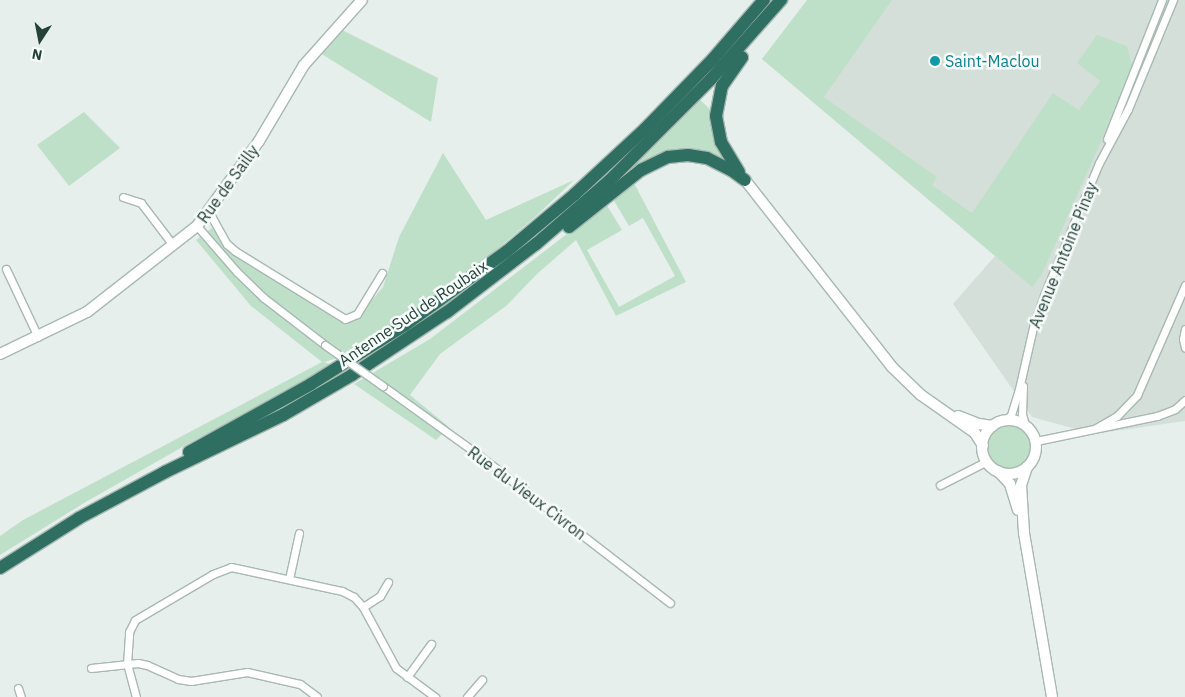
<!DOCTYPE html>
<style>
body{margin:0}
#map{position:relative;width:1185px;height:697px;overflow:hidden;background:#e6efeb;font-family:"IBM Plex Sans",sans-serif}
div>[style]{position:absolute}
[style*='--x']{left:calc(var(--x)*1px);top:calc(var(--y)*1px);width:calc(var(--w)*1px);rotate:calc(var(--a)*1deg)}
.built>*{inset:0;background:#d4dfda}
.green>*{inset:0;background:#bfe0c8}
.round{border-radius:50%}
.roads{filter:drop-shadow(1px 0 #a8b8b2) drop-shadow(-1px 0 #a8b8b2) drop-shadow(0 1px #a8b8b2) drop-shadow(0 -1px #a8b8b2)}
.street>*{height:7px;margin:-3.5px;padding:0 3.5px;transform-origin:3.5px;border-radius:3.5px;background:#fff}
.secondary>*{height:10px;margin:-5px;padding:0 5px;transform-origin:5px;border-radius:5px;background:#fff}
.secondary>.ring{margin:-5px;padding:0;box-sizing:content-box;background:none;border:10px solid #fff;border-radius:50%}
.highway>*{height:12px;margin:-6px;padding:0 6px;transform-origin:6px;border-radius:6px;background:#2f6f62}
.bridges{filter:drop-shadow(1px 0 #a8b8b2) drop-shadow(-1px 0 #a8b8b2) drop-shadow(0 1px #a8b8b2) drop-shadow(0 -1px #a8b8b2)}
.street-bridge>*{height:7px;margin:-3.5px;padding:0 3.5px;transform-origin:3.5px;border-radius:3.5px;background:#fff}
.dots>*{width:14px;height:14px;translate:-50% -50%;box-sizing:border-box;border:2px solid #f7fbf9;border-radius:50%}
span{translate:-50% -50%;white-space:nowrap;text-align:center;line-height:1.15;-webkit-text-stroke:5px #f7fbf9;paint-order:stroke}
.culture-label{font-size:16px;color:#0d838f}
.left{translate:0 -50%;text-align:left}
.street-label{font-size:16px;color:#24423a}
.north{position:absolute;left:15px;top:15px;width:50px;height:50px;-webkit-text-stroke:4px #f7fbf9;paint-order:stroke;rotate:191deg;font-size:14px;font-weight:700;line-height:20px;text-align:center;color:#24423a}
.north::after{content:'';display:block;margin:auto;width:18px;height:22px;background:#24423a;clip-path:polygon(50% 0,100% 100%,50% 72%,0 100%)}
</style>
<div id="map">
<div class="built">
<div style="clip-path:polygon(809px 0,1185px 0,1185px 421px,1094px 434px,1032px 417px,953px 304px,995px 256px,762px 59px)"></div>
</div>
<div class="green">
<div style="clip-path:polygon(807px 0,892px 0,824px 97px,937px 177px,932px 185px,972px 213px,1053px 93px,1079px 110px,1100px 81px,1077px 63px,1097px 35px,1127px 46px,1132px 65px,1099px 146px,1042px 274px,1032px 287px,762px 59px)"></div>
<div style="clip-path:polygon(342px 30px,438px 78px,431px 122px,320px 53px)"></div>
<div style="clip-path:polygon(699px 99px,711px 110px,713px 134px,725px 158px,722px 161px,705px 154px,629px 174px,627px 172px)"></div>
<div style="clip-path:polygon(84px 112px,120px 148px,69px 186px,37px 145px)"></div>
<div style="clip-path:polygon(443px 153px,486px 220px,574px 180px,534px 218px,476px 267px,351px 354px,324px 362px,332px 365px,307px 381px,193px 441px,84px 503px,0 555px,0 536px,23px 520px,322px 362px,251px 306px,196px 240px,212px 228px,229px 251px,344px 323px,355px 320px,383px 287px,399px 237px)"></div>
<div style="clip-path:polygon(634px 183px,686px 282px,616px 316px,576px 240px,537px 274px,506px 306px,440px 354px,410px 395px,449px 427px,436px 440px,354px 384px,430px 339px,606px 204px,622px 230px,587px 250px,619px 307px,675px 276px,643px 218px,629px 226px,613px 199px)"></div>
<div class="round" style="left:987px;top:425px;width:44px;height:44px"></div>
</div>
<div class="roads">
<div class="street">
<div style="--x:1107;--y:139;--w:149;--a:-68.4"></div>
<div style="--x:123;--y:197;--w:19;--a:18"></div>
<div style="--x:141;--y:203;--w:53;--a:52.7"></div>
<div style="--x:209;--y:212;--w:37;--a:61"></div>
<div style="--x:227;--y:244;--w:11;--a:41"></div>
<div style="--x:235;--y:251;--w:129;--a:31.7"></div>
<div style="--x:345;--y:319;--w:13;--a:-23"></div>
<div style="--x:357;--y:314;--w:48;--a:-58.6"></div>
<div style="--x:197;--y:226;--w:61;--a:49"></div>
<div style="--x:237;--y:272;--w:37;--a:44"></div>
<div style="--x:264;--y:298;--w:77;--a:37.6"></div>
<div style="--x:6;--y:269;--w:75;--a:64.8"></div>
<div style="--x:1185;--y:329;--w:10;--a:101"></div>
<div style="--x:1183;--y:339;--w:9;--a:77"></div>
<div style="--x:383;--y:386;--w:120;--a:35.8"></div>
<div style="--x:480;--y:456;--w:240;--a:37.7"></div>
<div style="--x:1023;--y:386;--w:28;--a:92"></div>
<div style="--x:1022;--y:414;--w:11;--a:75"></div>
<div style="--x:1006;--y:420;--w:7;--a:-45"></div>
<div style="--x:1011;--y:415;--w:27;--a:-73"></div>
<div style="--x:1019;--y:389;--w:68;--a:-77.2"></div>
<div style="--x:1034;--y:323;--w:30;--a:-70"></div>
<div style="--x:1044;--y:295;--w:143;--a:-67.4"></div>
<div style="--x:1099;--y:163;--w:61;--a:-61.8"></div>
<div style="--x:1128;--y:109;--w:118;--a:-67.6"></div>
<div style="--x:1096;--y:428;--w:24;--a:-30"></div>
<div style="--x:1117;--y:416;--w:29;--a:-46"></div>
<div style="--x:1137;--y:395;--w:120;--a:-66.4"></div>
<div style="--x:1036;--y:441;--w:124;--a:-11.7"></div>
<div style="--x:1157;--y:416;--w:19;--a:-21"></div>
<div style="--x:1175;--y:409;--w:13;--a:-42"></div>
<div style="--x:940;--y:485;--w:53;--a:-27.1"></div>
<div style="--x:289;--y:579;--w:47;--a:-77.7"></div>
<div style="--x:363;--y:607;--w:20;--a:-33"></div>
<div style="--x:380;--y:596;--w:16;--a:-60"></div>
<div style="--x:91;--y:668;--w:47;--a:-6.1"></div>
<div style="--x:138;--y:663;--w:9;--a:13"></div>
<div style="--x:147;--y:665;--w:34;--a:24"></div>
<div style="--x:178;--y:679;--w:13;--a:9"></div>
<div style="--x:191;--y:681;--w:57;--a:-9.1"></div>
<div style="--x:247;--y:672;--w:54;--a:12.8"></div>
<div style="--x:300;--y:684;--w:21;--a:37"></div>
<div style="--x:407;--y:677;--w:41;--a:-54"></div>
<div style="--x:18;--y:688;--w:9;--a:72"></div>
<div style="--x:136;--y:697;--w:34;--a:-105"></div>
<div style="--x:127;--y:664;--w:32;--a:-86"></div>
<div style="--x:129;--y:632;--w:13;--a:-63"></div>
<div style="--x:135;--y:620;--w:91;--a:-30.5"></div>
<div style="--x:213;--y:574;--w:19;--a:-21"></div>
<div style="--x:231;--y:567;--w:114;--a:12.2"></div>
<div style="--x:342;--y:591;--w:13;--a:27"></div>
<div style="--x:354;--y:597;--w:13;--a:48"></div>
<div style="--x:363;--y:607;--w:69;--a:61.6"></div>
<div style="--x:396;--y:668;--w:49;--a:36.6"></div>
<div style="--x:467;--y:697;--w:23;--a:-49"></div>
</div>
<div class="secondary">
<div style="--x:745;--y:180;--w:238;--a:51.8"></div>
<div style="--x:892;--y:367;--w:40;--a:44"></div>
<div style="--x:921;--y:395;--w:66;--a:35.1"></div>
<div style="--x:975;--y:433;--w:15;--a:58"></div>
<div style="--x:0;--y:354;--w:97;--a:-25.8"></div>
<div style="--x:87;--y:312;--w:140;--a:-38"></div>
<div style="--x:197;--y:226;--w:105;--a:-53.9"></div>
<div style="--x:259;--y:141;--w:88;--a:-59.4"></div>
<div style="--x:304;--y:65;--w:87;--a:-48.3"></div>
<div style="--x:958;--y:416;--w:22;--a:21"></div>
<div style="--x:979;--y:424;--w:14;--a:8"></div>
<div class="ring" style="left:982px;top:420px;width:44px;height:44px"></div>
<div style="--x:1027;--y:467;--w:19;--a:108"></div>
<div style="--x:1021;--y:485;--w:48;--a:86.4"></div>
<div style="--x:1024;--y:533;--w:166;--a:80.3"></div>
<div style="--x:998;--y:471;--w:18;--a:47"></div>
<div style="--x:1010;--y:484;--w:27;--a:73"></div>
</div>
<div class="highway">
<div style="--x:739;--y:172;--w:35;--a:-121"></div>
<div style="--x:721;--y:142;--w:26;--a:-101"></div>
<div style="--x:716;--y:116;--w:31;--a:-79"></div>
<div style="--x:722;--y:86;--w:35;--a:-55"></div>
<div style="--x:569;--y:227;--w:92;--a:-38.4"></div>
<div style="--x:641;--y:170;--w:30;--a:-26"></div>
<div style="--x:668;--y:157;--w:20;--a:-6"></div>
<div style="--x:688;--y:155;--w:19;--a:9"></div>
<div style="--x:707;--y:158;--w:27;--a:27"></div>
<div style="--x:731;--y:170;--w:17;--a:36"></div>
<div style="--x:189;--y:452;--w:140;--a:-29.1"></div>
<div style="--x:311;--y:384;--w:111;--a:-32.1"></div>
<div style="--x:405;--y:325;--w:125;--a:-35.9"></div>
<div style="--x:506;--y:252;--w:90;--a:-40"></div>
<div style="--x:575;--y:194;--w:96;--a:-42.9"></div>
<div style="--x:645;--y:129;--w:98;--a:-45.8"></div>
<div style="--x:713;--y:59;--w:78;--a:-49.2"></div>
<div style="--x:0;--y:568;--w:93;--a:-32.3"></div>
<div style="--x:79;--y:518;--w:98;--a:-28.1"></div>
<div style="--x:165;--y:472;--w:131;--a:-25.8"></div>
<div style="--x:283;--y:415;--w:80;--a:-30.1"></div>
<div style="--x:352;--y:375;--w:114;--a:-33.6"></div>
<div style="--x:447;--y:312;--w:112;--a:-37.4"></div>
<div style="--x:536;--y:244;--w:96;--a:-40.8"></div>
<div style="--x:609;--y:181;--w:144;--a:-45"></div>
<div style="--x:711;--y:79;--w:106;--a:-48.5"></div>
</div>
</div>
<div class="bridges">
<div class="street-bridge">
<div style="--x:325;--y:345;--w:71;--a:35.3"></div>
</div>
</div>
<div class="dots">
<div style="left:935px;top:61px;background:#0f9aa8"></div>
</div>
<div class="culture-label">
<span class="left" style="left:945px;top:61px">Saint-Maclou</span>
</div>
<div class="street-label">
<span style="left:228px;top:184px;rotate:-54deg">Rue de Sailly</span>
<span style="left:1063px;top:255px;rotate:-68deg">Avenue Antoine Pinay</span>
<span style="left:413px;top:313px;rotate:-34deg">Antenne Sud de Roubaix</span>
<span style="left:527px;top:493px;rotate:37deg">Rue du Vieux Civron</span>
</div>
<div class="north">N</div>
</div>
